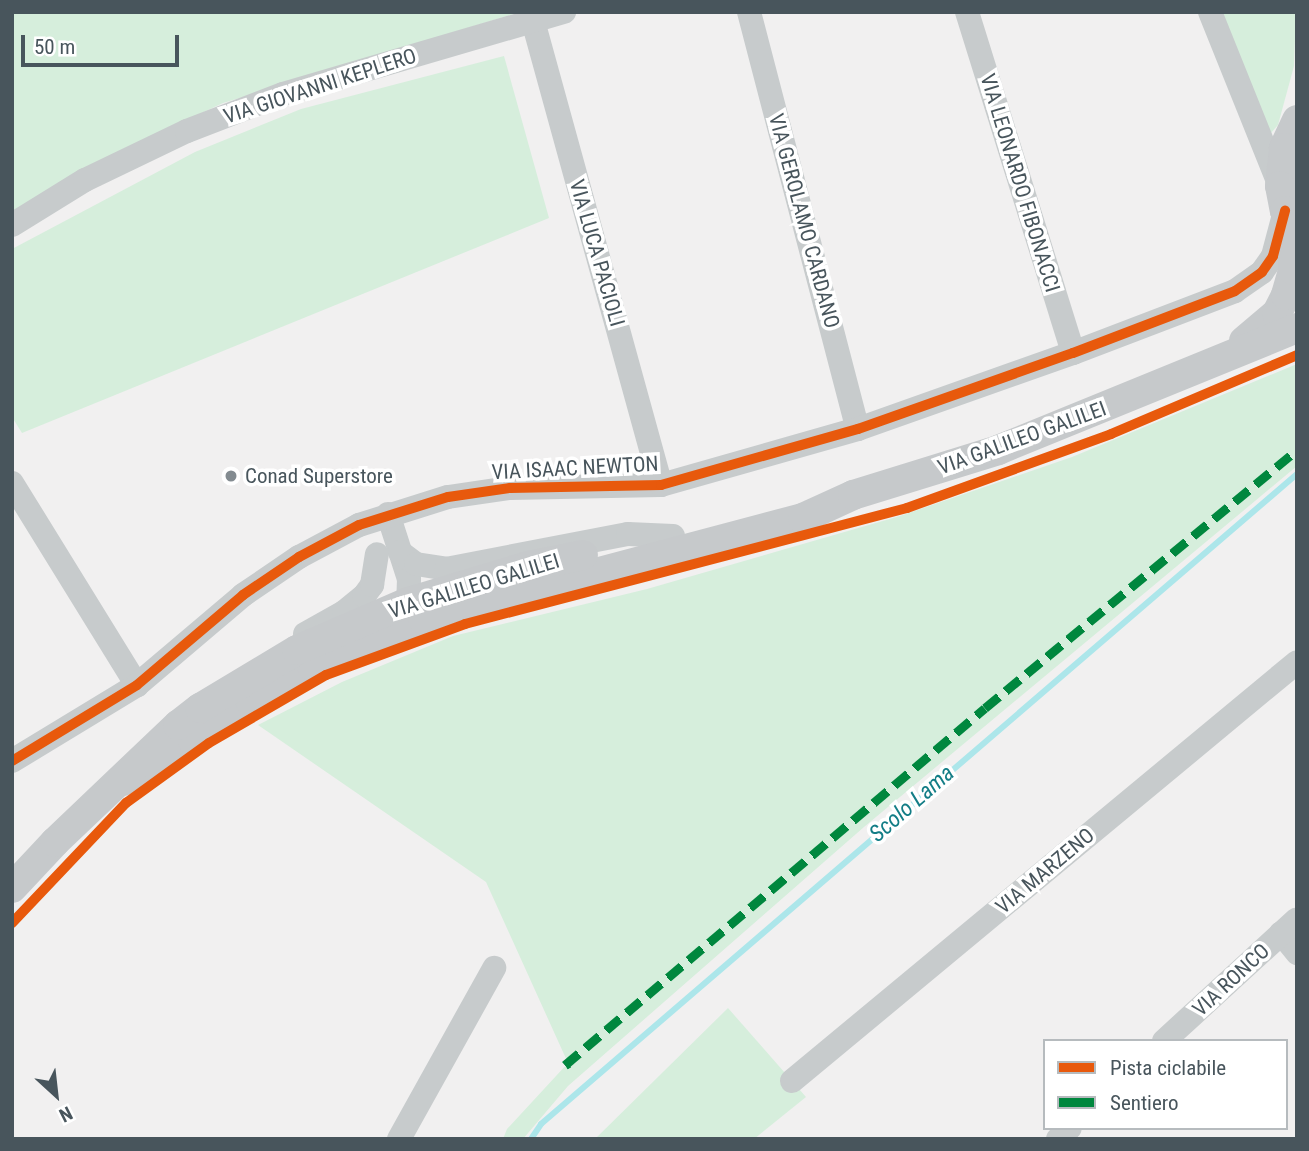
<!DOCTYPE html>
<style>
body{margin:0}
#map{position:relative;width:1309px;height:1151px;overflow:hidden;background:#f1f0f0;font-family:"Roboto Condensed",sans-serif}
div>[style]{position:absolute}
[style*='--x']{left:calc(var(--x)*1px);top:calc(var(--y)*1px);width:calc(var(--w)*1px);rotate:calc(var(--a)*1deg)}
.green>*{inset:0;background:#d6eedc}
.stream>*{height:6px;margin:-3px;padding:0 3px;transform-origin:3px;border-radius:3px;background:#ace6ea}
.minor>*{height:24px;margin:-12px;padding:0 12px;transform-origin:12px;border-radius:12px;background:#c7cbcc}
.major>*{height:30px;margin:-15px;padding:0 15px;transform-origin:15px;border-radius:15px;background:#c6c9cb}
.quiet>*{height:9px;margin-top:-4.5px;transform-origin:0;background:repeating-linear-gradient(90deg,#00873e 0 18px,transparent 0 27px)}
.cycleway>*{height:10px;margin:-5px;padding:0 5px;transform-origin:5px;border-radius:5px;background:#e8590c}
.dots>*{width:19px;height:19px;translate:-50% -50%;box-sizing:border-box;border:4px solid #fff;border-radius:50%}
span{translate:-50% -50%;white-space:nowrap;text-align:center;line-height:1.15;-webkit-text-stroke:7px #fff;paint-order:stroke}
.street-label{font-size:21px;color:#48555c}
.poi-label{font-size:21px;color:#48555c}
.left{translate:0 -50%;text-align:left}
.water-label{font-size:23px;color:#137d86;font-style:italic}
.frame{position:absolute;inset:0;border:14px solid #48555c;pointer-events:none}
.legend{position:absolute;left:1043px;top:1039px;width:245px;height:91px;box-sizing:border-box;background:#fff;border:2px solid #b6bbbe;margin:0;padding:9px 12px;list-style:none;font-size:21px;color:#48555c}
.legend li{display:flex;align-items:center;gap:14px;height:35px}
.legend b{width:35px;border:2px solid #b6bbbe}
.north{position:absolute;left:21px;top:1060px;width:70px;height:70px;-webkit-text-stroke:5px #fff;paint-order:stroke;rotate:153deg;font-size:19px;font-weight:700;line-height:28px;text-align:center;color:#48555c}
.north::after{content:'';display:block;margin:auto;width:24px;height:32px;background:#48555c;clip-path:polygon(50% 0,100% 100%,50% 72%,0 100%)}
.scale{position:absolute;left:21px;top:35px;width:158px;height:32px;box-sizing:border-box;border:4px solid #48555c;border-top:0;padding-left:9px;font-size:21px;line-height:24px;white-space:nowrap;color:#48555c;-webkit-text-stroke:5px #fff;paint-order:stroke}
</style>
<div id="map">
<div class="green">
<div style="clip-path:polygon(12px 12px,520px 12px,223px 103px,89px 166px,12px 212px)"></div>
<div style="clip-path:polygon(1222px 12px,1296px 12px,1294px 66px,1278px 125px,1270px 134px)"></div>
<div style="clip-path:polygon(504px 56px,549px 218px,22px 433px,12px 417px,12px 249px,195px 152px,301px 109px)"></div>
<div style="clip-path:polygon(1297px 364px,1297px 466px,864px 827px,568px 1086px,523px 1139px,503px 1139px,507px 1129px,568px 1063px,486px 882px,258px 725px,342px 682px,453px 636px,647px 589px,900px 516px,1072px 457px)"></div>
<div style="clip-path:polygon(728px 1008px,806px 1097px,754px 1139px,595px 1139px)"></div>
</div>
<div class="stream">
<div style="--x:531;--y:1139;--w:18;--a:-56"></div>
<div style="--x:541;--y:1124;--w:997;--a:-40.69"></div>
</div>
<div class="minor">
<div style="--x:749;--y:12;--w:431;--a:75.4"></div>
<div style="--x:967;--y:12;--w:357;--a:72.7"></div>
<div style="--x:1210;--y:12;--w:188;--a:68.1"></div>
<div style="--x:533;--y:21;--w:481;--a:74.6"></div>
<div style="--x:12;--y:225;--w:86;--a:-31.7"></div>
<div style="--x:85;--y:180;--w:113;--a:-25.7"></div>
<div style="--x:187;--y:131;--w:103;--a:-21.1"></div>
<div style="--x:283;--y:94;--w:293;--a:-16.3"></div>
<div style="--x:12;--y:483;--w:238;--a:58.3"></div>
<div style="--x:388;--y:514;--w:68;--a:72.1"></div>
<div style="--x:409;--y:579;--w:23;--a:92"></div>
<div style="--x:408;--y:602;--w:17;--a:123"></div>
<div style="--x:400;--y:552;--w:20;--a:37"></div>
<div style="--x:416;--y:564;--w:30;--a:9"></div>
<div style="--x:446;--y:569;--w:185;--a:-10.9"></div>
<div style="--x:628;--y:534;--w:45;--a:2.5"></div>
<div style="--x:305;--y:634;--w:45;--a:-29.4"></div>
<div style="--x:344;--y:612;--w:26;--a:-39"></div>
<div style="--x:364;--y:596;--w:14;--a:-54"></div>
<div style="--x:372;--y:585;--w:31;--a:-81"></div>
<div style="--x:12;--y:761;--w:146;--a:-31.3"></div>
<div style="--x:137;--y:685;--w:139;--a:-40.3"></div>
<div style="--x:243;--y:595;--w:68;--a:-34.2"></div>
<div style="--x:299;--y:557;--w:68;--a:-28.1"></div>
<div style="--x:359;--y:525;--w:93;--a:-17.5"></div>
<div style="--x:448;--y:497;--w:63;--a:-8.3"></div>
<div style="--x:510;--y:488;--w:151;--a:-1.1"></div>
<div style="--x:661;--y:485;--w:205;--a:-15.9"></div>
<div style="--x:858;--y:429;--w:228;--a:-19.5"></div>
<div style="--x:1073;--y:353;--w:173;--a:-20.9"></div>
<div style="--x:1235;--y:291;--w:33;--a:-35"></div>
<div style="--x:1262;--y:272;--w:19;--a:-55"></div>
<div style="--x:1273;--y:256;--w:47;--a:-75.1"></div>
<div style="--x:1281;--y:933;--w:26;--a:51"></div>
<div style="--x:1164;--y:1041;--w:180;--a:-42.5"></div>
<div style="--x:792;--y:1081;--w:656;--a:-39.68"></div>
<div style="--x:399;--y:1139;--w:196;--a:-60.9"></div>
<div style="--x:1058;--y:1139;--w:16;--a:-43"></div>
</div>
<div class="major">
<div style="--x:1297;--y:120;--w:31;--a:115"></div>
<div style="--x:1284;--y:148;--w:38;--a:96"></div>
<div style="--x:1280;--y:186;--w:25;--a:79"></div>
<div style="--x:1285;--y:211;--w:25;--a:61"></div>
<div style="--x:1244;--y:341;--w:43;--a:-40.3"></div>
<div style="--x:1277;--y:313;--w:20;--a:-63"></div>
<div style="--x:1286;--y:295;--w:26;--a:-74"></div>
<div style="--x:1293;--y:270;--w:42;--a:-90"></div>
<div style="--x:123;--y:781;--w:81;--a:-29.7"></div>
<div style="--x:193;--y:741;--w:70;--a:-35.7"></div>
<div style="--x:250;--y:700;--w:71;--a:-28.7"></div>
<div style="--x:312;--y:666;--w:121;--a:-22.9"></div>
<div style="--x:423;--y:619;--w:393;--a:-14.9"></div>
<div style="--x:803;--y:518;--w:55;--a:-24.7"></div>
<div style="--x:853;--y:495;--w:152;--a:-17.2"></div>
<div style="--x:998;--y:450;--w:323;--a:-22.2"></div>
<div style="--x:12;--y:888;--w:63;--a:-46.9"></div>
<div style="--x:55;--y:842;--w:170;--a:-43.6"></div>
<div style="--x:178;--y:725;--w:28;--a:-38"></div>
<div style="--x:200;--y:708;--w:113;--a:-30.9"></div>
<div style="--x:297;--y:650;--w:121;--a:-23.4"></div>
<div style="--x:408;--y:602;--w:125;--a:-16.7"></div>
<div style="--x:528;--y:566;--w:56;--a:-11.3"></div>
</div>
<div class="quiet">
<div style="--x:569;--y:1063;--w:4;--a:153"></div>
<div style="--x:565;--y:1065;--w:551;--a:-40.36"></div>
<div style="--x:985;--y:708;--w:405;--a:-39.6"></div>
</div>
<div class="cycleway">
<div style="--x:12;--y:761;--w:146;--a:-31.3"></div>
<div style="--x:137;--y:685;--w:139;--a:-40.3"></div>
<div style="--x:243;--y:595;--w:68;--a:-34.2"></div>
<div style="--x:299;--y:557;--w:68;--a:-28.1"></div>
<div style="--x:359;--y:525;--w:93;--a:-17.5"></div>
<div style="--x:448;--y:497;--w:63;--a:-8.3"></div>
<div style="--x:510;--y:488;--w:151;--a:-1.1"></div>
<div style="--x:661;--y:485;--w:205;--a:-15.9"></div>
<div style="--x:858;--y:429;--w:228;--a:-19.5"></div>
<div style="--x:1073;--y:353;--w:173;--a:-20.9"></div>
<div style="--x:1235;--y:291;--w:33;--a:-35"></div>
<div style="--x:1262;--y:272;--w:19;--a:-55"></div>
<div style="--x:1273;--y:256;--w:47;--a:-75.1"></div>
<div style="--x:12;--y:923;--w:166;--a:-46.5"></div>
<div style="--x:126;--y:803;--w:102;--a:-35.9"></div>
<div style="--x:209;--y:743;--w:135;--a:-30.2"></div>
<div style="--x:326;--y:675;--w:148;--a:-20.1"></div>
<div style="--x:465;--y:624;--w:457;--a:-14.7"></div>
<div style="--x:907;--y:508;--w:217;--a:-19.9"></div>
<div style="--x:1111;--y:434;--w:202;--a:-23"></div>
</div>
<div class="dots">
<div style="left:231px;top:476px;background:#838b90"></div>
</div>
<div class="street-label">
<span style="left:320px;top:86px;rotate:-18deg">VIA GIOVANNI KEPLERO</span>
<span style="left:1020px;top:183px;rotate:73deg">VIA LEONARDO FIBONACCI</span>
<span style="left:804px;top:221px;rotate:75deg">VIA GEROLAMO CARDANO</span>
<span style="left:597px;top:253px;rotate:74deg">VIA LUCA PACIOLI</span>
<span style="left:1022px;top:438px;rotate:-20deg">VIA GALILEO GALILEI</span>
<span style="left:575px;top:468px;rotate:-3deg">VIA ISAAC NEWTON</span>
<span style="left:474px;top:586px;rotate:-17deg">VIA GALILEO GALILEI</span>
<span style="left:1045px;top:871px;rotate:-40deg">VIA MARZENO</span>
<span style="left:1231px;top:980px;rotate:-43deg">VIA RONCO</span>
</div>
<div class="poi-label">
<span class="left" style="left:245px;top:476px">Conad Superstore</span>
</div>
<div class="water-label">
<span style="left:912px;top:804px;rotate:-41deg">Scolo Lama</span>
</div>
<div class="frame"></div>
<ul class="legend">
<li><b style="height:9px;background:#e8590c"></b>Pista ciclabile</li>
<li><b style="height:9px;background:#00873e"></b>Sentiero</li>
</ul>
<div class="north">N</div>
<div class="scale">50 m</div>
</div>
